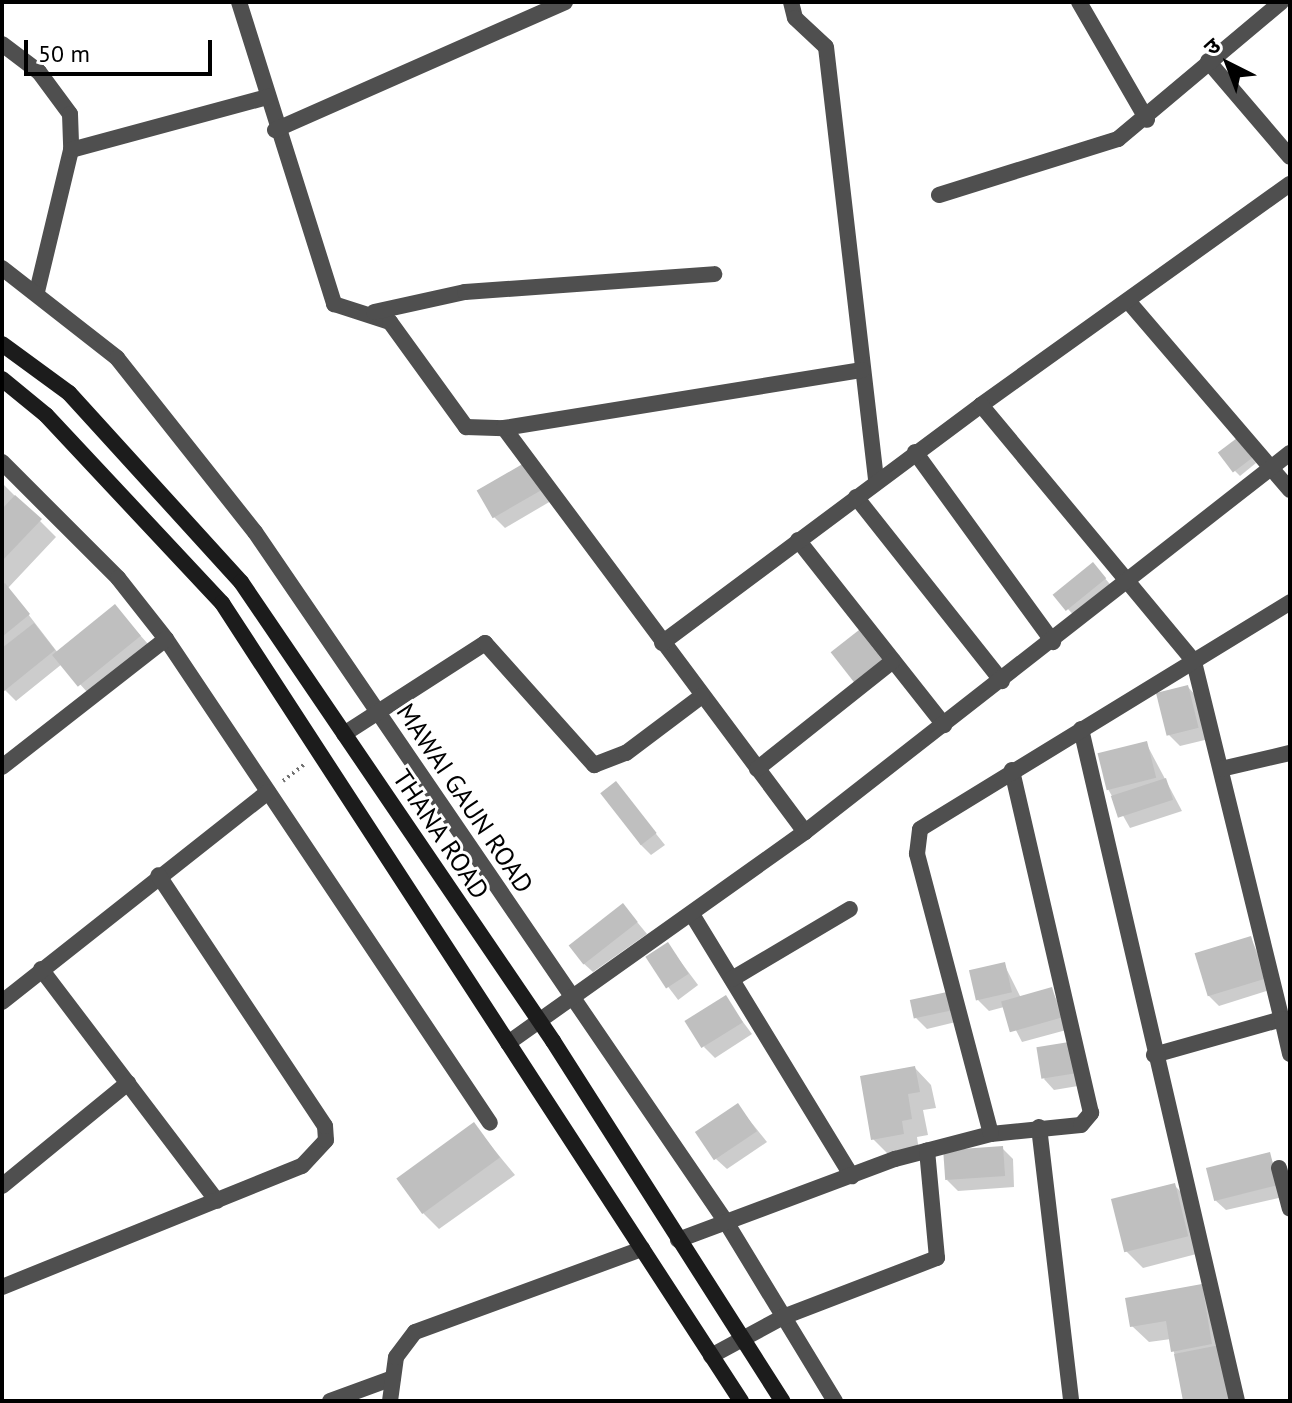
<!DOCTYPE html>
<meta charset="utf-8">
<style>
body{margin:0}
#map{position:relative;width:1292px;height:1403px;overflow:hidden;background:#fff;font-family:"PT Sans","Noto Sans Devanagari",sans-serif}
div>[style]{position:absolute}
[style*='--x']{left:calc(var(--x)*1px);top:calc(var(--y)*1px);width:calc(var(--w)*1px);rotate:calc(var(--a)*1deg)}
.shadow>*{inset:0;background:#0003;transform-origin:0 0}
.building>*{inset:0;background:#bfbfbf;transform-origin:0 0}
.path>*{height:4px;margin-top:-2px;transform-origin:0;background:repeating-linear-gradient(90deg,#717171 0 2px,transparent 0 6px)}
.street>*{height:16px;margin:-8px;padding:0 8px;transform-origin:8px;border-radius:8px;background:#4f4f4f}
.secondary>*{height:16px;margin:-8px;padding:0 8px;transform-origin:8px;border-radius:8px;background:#1c1c1c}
span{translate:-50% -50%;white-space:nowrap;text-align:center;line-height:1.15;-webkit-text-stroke:6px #fff;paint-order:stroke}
.street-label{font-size:26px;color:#000}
.frame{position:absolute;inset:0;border:4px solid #000;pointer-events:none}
.north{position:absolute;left:1188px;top:24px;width:80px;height:80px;-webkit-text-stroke:6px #fff;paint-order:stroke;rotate:318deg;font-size:22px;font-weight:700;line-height:32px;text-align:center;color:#000}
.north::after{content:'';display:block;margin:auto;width:28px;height:36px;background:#000;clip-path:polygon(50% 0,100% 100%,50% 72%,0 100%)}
.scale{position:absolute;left:24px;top:40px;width:188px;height:36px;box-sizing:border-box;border:4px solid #000;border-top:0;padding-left:10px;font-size:24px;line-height:28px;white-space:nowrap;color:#000;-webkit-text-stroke:6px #fff;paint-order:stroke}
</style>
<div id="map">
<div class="shadow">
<div style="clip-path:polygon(1241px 445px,1256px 463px,1240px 476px,1235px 471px)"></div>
<div style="clip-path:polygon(525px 464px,551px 501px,505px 528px,494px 517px)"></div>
<div style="clip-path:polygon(2px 483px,56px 537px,8px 588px,58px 653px,115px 607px,156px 653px,96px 702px,62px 664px,16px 701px,2px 687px)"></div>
<div style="clip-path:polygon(1103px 576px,1115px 590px,1079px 621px,1056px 596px)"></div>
<div style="clip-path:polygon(1188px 687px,1198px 698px,1209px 739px,1180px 746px,1169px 735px)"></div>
<div style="clip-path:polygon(1146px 743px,1182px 811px,1130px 828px,1108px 789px)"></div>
<div style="clip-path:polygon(616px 784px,665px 845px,651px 855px,640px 844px)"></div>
<div style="clip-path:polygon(623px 905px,647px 934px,593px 972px,582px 962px)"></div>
<div style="clip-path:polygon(1251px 938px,1273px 989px,1219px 1006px,1208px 995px)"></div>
<div style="left:668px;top:945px;width:50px;height:25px;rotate:53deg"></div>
<div style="clip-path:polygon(1004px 964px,1021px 998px,1052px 990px,1070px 1029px,1022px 1042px,1004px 1007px,989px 1011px,978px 1000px)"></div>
<div style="clip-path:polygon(946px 994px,960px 1021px,927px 1029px,916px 1018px)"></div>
<div style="clip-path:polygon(725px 998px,752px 1034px,715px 1058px,704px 1047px)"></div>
<div style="clip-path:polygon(1068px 1044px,1084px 1085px,1054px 1090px,1044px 1079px)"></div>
<div style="clip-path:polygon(915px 1068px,931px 1085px,936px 1108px,923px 1110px,928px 1135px,917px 1137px,919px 1151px,890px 1156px,873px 1139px)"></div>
<div style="clip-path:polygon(738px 1106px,767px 1142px,727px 1169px,716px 1159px)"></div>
<div style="clip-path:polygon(474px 1125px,515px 1175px,439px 1229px,423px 1213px)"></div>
<div style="clip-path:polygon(1002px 1148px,1013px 1159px,1014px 1187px,958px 1191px,947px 1180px)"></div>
<div style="clip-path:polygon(1269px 1154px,1287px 1196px,1226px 1210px,1215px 1200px)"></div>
<div style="clip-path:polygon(1174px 1185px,1191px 1202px,1204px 1252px,1143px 1268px,1126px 1251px)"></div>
<div style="clip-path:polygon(1201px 1286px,1218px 1303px,1227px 1354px,1185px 1401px,1171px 1339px,1149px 1342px,1132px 1326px)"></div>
</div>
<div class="building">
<div style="left:1237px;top:438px;width:25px;height:24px;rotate:53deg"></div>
<div style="left:526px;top:462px;width:32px;height:57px;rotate:60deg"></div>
<div style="clip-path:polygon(15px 495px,42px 519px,2px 561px,2px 509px)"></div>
<div style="left:1093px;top:562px;width:21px;height:52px;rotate:51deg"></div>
<div style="clip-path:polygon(5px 583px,30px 614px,2px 637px,2px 585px)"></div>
<div style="left:115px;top:604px;width:41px;height:81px;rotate:51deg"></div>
<div style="clip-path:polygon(34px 623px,55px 650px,3px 692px,2px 648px)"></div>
<div style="left:859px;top:630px;width:39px;height:36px;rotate:52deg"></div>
<div style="left:1188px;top:685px;width:44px;height:33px;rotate:76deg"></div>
<div style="left:1147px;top:741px;width:38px;height:51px;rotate:76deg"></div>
<div style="left:1166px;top:778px;width:23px;height:58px;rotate:72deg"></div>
<div style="left:616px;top:781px;width:66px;height:20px;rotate:52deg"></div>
<div style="left:623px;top:903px;width:24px;height:69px;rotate:52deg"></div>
<div style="left:1251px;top:936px;width:45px;height:59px;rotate:73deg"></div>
<div style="left:668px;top:942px;width:38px;height:27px;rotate:57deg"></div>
<div style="left:1005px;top:962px;width:31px;height:37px;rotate:77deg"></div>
<div style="left:1052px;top:987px;width:32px;height:53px;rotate:74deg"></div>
<div style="left:947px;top:992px;width:19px;height:38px;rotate:78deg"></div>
<div style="left:726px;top:995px;width:32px;height:49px;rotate:58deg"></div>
<div style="left:1069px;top:1042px;width:32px;height:33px;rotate:81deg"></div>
<div style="clip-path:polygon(915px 1066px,920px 1092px,908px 1094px,912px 1119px,902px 1121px,904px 1134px,871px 1140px,860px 1076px)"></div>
<div style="left:738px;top:1103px;width:34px;height:52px;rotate:56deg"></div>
<div style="left:474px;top:1122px;width:44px;height:96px;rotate:54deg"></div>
<div style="left:1003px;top:1146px;width:30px;height:60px;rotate:86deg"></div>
<div style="left:1270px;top:1152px;width:34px;height:66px;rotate:76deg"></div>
<div style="left:1175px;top:1183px;width:55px;height:66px;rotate:76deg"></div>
<div style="clip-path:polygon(1202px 1284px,1212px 1344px,1171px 1352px,1166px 1321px,1130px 1327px,1125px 1298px)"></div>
<div style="clip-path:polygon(1220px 1345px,1231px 1401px,1183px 1401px,1174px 1354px)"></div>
</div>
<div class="path">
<div style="--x:283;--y:781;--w:28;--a:-38"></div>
</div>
<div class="street">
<div style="--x:239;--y:2;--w:317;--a:72.5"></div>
<div style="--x:334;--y:304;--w:59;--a:17.8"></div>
<div style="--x:390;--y:322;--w:130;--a:54.1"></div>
<div style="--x:466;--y:427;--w:38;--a:2"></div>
<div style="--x:504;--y:428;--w:504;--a:53.31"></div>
<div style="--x:791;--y:2;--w:16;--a:76"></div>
<div style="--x:795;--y:18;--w:42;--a:43.1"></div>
<div style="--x:826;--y:47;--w:437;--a:83.4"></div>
<div style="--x:1079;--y:2;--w:136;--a:60"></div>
<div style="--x:2;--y:44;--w:46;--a:37.1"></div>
<div style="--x:39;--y:72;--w:52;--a:53.6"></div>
<div style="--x:70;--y:114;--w:36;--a:88"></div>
<div style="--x:71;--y:150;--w:146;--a:103.5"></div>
<div style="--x:1208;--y:61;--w:126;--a:49.5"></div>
<div style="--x:275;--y:130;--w:317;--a:-23.8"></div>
<div style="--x:71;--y:150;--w:204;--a:-15.1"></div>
<div style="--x:939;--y:195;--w:188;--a:-17.4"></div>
<div style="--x:1118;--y:139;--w:213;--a:-40"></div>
<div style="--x:2;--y:268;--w:146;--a:38"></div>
<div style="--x:117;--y:358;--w:222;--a:51.6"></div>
<div style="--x:255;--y:532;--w:835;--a:55.68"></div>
<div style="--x:726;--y:1222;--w:210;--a:58.7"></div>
<div style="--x:1128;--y:301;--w:249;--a:49.4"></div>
<div style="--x:374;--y:312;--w:93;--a:-12.4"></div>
<div style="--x:465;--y:292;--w:250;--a:-4.1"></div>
<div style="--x:981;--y:405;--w:380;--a:-35.6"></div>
<div style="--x:504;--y:428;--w:363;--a:-9.2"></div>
<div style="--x:915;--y:452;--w:235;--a:54"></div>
<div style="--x:2;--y:462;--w:164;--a:45"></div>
<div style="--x:118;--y:578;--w:78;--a:51.8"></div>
<div style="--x:166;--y:639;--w:582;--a:56.2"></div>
<div style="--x:856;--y:497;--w:235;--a:51.6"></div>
<div style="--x:798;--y:540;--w:236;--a:51.7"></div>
<div style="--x:662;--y:643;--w:398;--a:-36.7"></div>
<div style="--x:981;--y:405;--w:334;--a:50.3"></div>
<div style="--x:1194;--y:662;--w:368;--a:76.2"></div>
<div style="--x:1282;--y:1019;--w:133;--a:164.3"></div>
<div style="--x:1081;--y:729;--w:690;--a:76.93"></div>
<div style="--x:344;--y:734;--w:168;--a:-32.8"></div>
<div style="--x:485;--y:643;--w:164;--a:48.2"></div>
<div style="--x:594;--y:765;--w:34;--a:-21"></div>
<div style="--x:626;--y:753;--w:95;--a:-36.9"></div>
<div style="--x:2;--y:767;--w:208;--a:-38"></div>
<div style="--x:757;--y:769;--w:174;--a:-38.5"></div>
<div style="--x:1221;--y:769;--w:71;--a:-13.1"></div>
<div style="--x:693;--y:916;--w:305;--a:58.6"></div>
<div style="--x:41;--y:969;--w:291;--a:52.8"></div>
<div style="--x:732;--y:979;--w:137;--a:-30.7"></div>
<div style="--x:2;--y:1002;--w:339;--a:-38.3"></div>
<div style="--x:1282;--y:1019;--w:36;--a:77"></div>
<div style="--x:508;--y:1043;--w:364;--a:-35.4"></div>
<div style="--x:805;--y:832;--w:616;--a:-38.01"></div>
<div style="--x:1039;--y:1127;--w:276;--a:83.3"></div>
<div style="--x:991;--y:1134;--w:90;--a:-5.7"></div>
<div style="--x:1081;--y:1125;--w:16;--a:-50"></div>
<div style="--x:1091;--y:1113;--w:352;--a:-103"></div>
<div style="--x:1279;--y:1168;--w:42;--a:75"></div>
<div style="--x:2;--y:1186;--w:163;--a:-39.3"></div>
<div style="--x:678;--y:1240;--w:232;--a:-20.5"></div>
<div style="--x:895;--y:1159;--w:99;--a:-14.6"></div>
<div style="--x:991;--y:1134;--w:290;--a:-104.8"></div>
<div style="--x:917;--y:854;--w:25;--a:-83"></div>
<div style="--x:920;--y:829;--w:434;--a:-31.5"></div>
<div style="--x:2;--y:1287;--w:323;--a:-22"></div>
<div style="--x:302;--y:1166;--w:35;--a:-47"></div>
<div style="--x:326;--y:1140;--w:14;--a:-94"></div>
<div style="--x:325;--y:1126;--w:301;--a:-123.6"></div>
<div style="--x:711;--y:1356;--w:82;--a:-28.4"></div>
<div style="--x:783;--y:1317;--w:165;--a:-21"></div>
<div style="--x:937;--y:1258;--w:108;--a:-95.3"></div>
<div style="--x:330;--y:1401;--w:67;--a:-20.1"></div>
<div style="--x:390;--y:1401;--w:44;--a:-82.2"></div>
<div style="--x:396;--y:1357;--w:31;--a:-53"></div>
<div style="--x:415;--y:1332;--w:242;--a:-20.1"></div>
</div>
<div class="secondary">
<div style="--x:2;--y:344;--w:83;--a:36.2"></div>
<div style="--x:69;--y:393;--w:256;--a:47.7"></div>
<div style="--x:241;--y:582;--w:555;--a:55.79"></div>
<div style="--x:553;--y:1041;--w:427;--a:57.5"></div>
<div style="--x:2;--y:379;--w:57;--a:39.3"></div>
<div style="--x:46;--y:415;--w:258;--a:46.9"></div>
<div style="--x:222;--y:603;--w:952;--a:56.96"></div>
</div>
<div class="street-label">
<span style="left:465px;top:798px;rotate:56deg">MAWAI GAUN ROAD</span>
<span style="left:441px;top:834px;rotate:56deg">THANA ROAD</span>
</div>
<div class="frame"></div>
<div class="north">उ</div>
<div class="scale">50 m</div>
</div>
